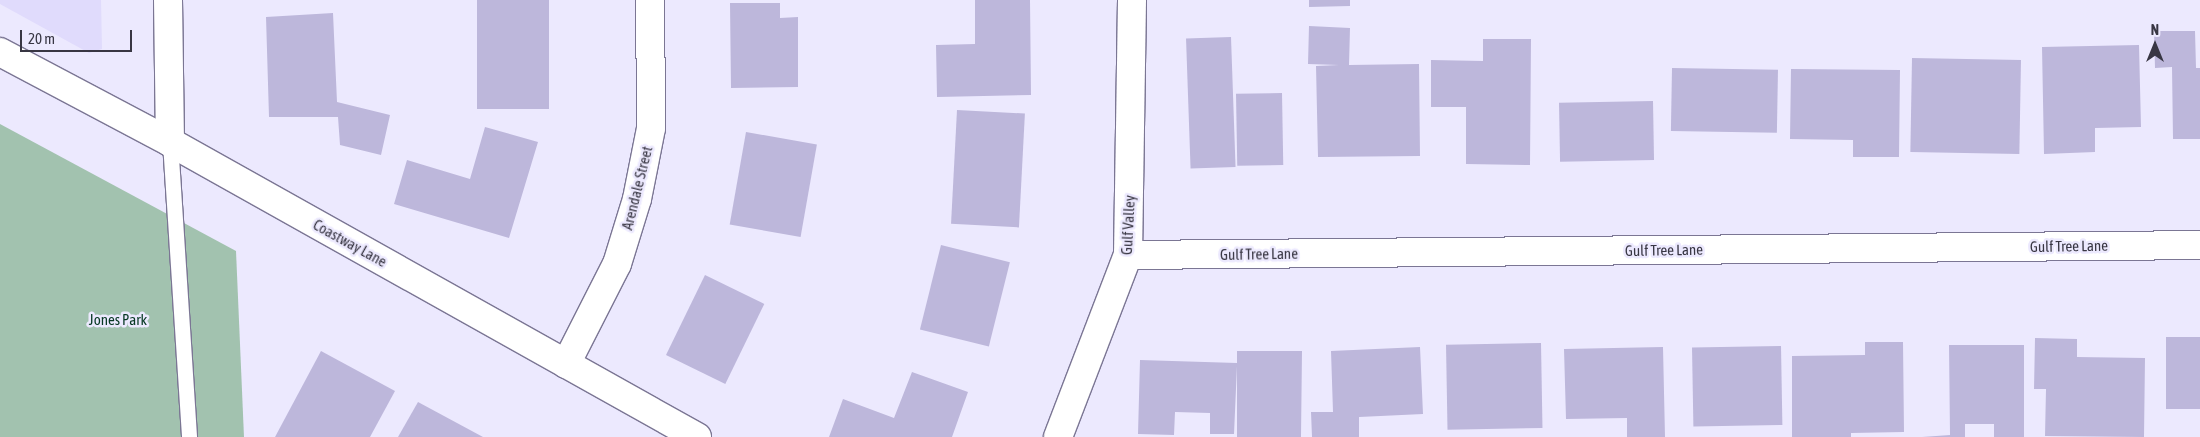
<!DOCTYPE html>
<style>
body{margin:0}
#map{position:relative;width:2200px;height:437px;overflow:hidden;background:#ece9fe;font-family:"Asap Condensed",sans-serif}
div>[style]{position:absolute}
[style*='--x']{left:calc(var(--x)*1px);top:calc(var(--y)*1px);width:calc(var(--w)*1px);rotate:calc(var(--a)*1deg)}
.built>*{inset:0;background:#e0dbfc}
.green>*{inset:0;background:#a2c2af}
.building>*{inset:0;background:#bdb7db;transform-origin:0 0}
.roads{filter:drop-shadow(1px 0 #7b7694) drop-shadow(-1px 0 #7b7694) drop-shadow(0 1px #7b7694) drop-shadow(0 -1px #7b7694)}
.service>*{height:15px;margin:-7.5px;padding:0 7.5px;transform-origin:7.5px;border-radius:7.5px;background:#fff}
.minor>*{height:28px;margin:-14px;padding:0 14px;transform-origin:14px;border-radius:14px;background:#fff}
span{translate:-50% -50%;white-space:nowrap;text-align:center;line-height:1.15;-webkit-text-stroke:5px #ece9fe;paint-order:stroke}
.street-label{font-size:15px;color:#383643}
.park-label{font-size:15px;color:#073823}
.north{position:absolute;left:2130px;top:20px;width:50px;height:50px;-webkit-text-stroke:4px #ece9fe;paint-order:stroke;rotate:0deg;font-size:14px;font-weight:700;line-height:20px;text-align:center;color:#383643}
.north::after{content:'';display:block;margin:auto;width:18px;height:22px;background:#383643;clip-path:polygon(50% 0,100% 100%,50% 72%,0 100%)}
.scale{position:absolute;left:20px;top:30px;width:112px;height:22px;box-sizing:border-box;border:2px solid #383643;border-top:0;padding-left:6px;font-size:15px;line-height:18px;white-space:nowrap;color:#383643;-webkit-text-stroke:4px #ece9fe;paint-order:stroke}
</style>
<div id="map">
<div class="built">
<div style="clip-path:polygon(0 0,101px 0,102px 49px,89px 53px,0 4px)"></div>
</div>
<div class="green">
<div style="clip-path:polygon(0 124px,236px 251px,244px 437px,0 437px)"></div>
</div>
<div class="building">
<div style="left:477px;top:0;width:72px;height:109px"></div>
<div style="clip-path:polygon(975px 0,1030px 0,1031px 95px,937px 97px,936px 45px,975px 44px)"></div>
<div style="clip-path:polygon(1309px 0,1350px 0,1350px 6px,1309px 7px)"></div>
<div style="clip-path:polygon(730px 3px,780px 3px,780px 18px,798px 17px,798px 87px,731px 88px)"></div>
<div style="clip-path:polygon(333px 13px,337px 102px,390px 115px,381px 155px,340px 145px,338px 117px,269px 117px,266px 17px)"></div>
<div style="clip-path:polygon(1309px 26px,1350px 28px,1349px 65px,1419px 64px,1420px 156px,1318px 157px,1316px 66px,1339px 65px,1308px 64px)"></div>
<div style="clip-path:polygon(2154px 31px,2195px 31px,2196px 68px,2200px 68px,2200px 139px,2173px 139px,2172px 67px,2155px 68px)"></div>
<div style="left:1231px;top:37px;width:130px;height:45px;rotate:88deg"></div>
<div style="clip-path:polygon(1483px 39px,1531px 39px,1530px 165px,1466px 164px,1466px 107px,1431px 107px,1431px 60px,1483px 61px)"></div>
<div style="clip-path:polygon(2139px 45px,2141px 127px,2095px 128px,2095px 152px,2044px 154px,2042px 47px)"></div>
<div style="left:1912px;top:58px;width:109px;height:94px;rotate:1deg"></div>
<div style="left:1672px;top:68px;width:106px;height:63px;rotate:1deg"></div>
<div style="clip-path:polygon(1791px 69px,1900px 70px,1899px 157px,1853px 157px,1853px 140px,1790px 139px)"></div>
<div style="left:1282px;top:93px;width:72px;height:46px;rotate:89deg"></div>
<div style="left:1653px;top:101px;width:59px;height:94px;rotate:89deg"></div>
<div style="left:957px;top:110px;width:68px;height:114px;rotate:3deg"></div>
<div style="clip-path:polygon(485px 127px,538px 142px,509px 238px,394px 204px,407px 160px,470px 179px)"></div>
<div style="left:746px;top:132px;width:72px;height:94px;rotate:10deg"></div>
<div style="left:941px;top:245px;width:71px;height:87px;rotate:14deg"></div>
<div style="left:705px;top:275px;width:66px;height:89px;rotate:26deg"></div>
<div style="left:2166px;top:337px;width:34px;height:72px"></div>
<div style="clip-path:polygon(2035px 338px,2077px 339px,2077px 357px,2145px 358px,2144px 437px,2045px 436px,2046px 389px,2034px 389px)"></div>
<div style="clip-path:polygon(1865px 342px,1903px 342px,1904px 432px,1851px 433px,1851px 437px,1792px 437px,1792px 356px,1865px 355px)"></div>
<div style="left:1541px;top:343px;width:85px;height:95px;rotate:89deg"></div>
<div style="clip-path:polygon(1949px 345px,2024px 345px,2024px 437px,1994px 437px,1994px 424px,1965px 424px,1965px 437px,1922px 437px,1950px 435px)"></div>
<div style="left:1781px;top:346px;width:79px;height:89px;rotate:89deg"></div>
<div style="clip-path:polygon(1420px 347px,1423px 414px,1359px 417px,1359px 437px,1312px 437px,1311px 412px,1333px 412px,1331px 351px)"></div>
<div style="clip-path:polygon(1663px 347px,1665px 437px,1627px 437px,1627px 418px,1566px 419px,1564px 349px)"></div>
<div style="clip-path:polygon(321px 351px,395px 391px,370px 437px,275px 437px)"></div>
<div style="clip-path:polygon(1237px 351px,1302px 351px,1301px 437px,1237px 437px,1237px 366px,1234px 434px,1210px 434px,1210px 413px,1175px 412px,1174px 435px,1138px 434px,1140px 360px,1237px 363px)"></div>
<div style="clip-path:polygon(912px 372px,968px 392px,952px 437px,829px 437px,843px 399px,894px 418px)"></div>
<div style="clip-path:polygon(418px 402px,483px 437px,398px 437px)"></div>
</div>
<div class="roads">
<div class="service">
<div style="--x:170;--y:142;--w:296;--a:86.3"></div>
</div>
<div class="minor">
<div style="--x:168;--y:0;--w:142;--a:89.2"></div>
<div style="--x:0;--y:52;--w:192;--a:27.9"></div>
<div style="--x:170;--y:142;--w:604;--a:29.24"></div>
<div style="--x:1128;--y:255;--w:1072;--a:-0.53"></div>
<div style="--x:566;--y:364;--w:112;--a:-63"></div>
<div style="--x:617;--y:264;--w:68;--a:-72.9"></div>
<div style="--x:637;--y:199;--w:72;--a:-78.8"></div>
<div style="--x:651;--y:128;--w:128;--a:-90.4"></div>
<div style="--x:1058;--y:437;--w:195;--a:-69"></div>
<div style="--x:1128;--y:255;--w:255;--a:-89.1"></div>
</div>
</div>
<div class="street-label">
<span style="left:637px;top:188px;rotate:-76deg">Arendale Street</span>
<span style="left:1128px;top:225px;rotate:-87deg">Gulf Valley</span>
<span style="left:350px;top:243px;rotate:29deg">Coastway Lane</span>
<span style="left:2069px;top:246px;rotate:-1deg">Gulf Tree Lane</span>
<span style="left:1664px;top:250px;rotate:-1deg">Gulf Tree Lane</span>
<span style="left:1259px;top:254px;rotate:-1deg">Gulf Tree Lane</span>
</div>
<div class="park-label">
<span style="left:118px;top:320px">Jones Park</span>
</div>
<div class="north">N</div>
<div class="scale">20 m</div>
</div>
